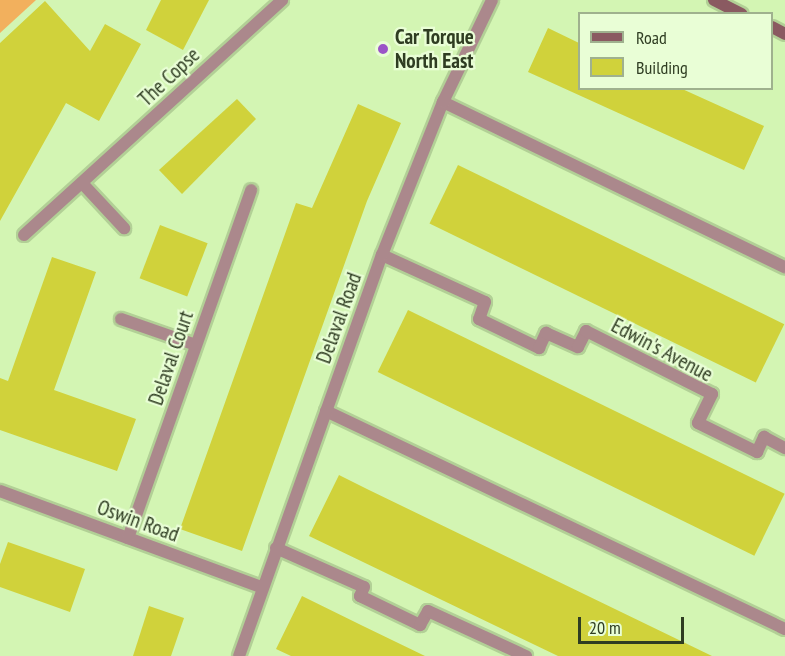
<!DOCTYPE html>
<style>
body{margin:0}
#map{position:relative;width:785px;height:656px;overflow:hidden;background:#d3f5b3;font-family:"PT Sans Narrow",sans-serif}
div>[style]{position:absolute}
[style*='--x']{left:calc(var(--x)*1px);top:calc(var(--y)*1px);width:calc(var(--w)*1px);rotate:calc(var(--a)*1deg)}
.green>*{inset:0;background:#f2b05d}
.building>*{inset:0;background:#d0d23b;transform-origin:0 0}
.roads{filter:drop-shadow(2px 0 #b2d096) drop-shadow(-2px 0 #b2d096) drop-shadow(0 2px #b2d096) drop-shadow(0 -2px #b2d096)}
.service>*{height:12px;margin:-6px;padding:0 6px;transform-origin:6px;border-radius:6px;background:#ab888c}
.pedestrian>*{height:12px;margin:-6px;padding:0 6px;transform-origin:6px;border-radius:6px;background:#ab888c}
.minor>*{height:12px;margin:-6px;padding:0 6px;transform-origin:6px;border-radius:6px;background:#ab888c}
.secondary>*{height:12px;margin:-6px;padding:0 6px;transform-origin:6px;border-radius:6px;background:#8a5a61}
.dots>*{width:16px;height:16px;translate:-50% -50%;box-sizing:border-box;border:3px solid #e9fed6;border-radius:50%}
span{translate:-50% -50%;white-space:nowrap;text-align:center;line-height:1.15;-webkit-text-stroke:4.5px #e9fed6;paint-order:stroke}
.poi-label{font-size:21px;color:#2f3d22;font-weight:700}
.left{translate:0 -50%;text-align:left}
.street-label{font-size:21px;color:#2f3d22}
.legend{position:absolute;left:578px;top:12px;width:195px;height:78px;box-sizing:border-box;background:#e9fed6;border:2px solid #9fb18e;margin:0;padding:8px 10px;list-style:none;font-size:18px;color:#2f3d22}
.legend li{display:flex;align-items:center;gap:12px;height:30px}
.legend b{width:30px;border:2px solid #9fb18e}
.scale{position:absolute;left:578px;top:617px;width:106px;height:27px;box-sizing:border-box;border:3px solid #2f3d22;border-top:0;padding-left:8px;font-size:18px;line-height:21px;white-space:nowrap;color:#2f3d22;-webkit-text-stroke:4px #e9fed6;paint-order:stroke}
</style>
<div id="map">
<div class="green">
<div style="clip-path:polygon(0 0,36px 0,0 33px)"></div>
</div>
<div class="building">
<div style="clip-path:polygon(161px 0,209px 0,183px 50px,146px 30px)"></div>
<div style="clip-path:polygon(45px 1px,90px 51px,105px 24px,141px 44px,99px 121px,66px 103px,0 221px,0 43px)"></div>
<div style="clip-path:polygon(548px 28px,579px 43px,579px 88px,680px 88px,764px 126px,744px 170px,528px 72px)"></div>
<div style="clip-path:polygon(237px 99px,256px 119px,182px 194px,159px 170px)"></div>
<div style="clip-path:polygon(358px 104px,401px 123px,367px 201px,242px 551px,180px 529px,296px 203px,312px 208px)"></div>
<div style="left:458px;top:165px;width:363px;height:65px;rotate:26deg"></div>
<div style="left:160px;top:225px;width:51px;height:57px;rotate:21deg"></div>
<div style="clip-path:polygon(52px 257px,96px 272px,54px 390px,136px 419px,117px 471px,0 430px,0 378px,8px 381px)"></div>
<div style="left:408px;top:310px;width:419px;height:69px;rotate:26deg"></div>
<div style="clip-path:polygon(339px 475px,369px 490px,712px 656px,558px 656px,309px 536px)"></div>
<div style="clip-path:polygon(8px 542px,85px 569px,70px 612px,0 587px,0 564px)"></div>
<div style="clip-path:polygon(302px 596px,363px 626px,425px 656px,291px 656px,276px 649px)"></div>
<div style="clip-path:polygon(149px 606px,184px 618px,171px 656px,133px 656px)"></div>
</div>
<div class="roads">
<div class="service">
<div style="--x:443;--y:102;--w:380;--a:25.8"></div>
<div style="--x:326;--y:411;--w:508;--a:25.41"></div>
</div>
<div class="pedestrian">
<div style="--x:382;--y:255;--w:113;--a:24.5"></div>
<div style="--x:485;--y:302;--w:18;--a:109"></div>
<div style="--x:479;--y:319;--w:67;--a:25.8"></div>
<div style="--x:539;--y:348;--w:17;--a:-65"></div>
<div style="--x:546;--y:333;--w:35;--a:24"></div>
<div style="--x:578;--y:347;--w:18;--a:-63"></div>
<div style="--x:586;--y:331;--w:141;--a:26.6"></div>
<div style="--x:712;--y:394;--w:32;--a:116"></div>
<div style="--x:698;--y:423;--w:66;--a:26.2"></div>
<div style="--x:757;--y:452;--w:17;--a:-65"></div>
<div style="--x:764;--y:437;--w:24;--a:28"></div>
<div style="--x:276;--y:548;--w:96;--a:23.9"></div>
<div style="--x:364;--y:587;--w:10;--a:114"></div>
<div style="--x:360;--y:596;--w:67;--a:25.8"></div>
<div style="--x:420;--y:625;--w:16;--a:-60"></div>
<div style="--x:428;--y:611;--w:108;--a:24.7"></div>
</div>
<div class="minor">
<div style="--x:82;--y:183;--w:62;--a:47"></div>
<div style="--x:24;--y:235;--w:349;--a:-42.3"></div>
<div style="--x:121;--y:319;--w:79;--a:19.1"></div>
<div style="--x:0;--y:491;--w:280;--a:20.2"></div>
<div style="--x:128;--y:538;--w:369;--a:-70.5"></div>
<div style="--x:239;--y:656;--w:426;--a:-70.4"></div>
<div style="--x:382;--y:255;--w:165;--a:-68.3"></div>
<div style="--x:443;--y:102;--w:113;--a:-64.3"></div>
</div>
<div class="secondary">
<div style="--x:714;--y:0;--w:31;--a:27"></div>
<div style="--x:772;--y:27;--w:15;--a:28"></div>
</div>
</div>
<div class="dots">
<div style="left:383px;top:49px;background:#9b54c7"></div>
</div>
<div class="poi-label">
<span class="left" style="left:395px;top:49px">Car Torque<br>North East</span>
</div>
<div class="street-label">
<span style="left:169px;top:77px;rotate:-43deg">The Copse</span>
<span style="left:339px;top:318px;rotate:-70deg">Delaval Road</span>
<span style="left:662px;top:350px;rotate:28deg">Edwin's Avenue</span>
<span style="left:171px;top:358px;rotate:-71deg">Delaval Court</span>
<span style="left:138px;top:521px;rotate:20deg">Oswin Road</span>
</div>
<ul class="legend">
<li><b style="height:8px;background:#8a5a61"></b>Road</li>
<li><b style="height:16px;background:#d0d23b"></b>Building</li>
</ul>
<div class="scale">20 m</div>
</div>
